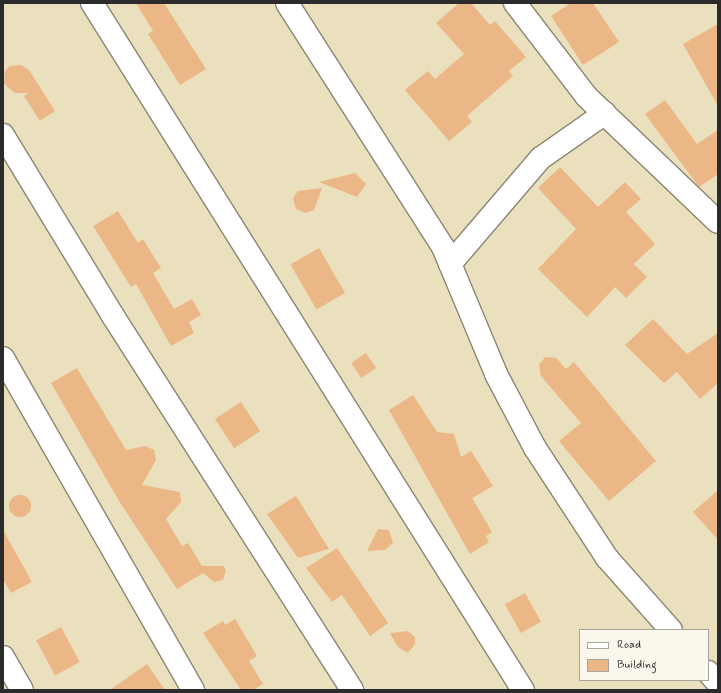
<!DOCTYPE html>
<style>
body{margin:0}
#map{position:relative;width:721px;height:693px;overflow:hidden;background:#ebe0bd;font-family:Mynerve,sans-serif}
div>[style]{position:absolute}
[style*='--x']{left:calc(var(--x)*1px);top:calc(var(--y)*1px);width:calc(var(--w)*1px);rotate:calc(var(--a)*1deg)}
.building>*{inset:0;background:#ebb786;transform-origin:0 0}
.round{border-radius:50%}
.roads{filter:drop-shadow(1px 0 #8b8674) drop-shadow(-1px 0 #8b8674) drop-shadow(0 1px #8b8674) drop-shadow(0 -1px #8b8674)}
.minor>*{height:22px;margin:-11px;padding:0 11px;transform-origin:11px;border-radius:11px;background:#fff}
span{translate:-50% -50%;white-space:nowrap;text-align:center;line-height:1.15;-webkit-text-stroke:3px #fbf7ec;paint-order:stroke}
.frame{position:absolute;inset:0;border:4px solid #2b2b2b;pointer-events:none}
.legend{position:absolute;left:579px;top:629px;width:130px;height:52px;box-sizing:border-box;background:#fbf7ec;border:1px solid #a8a59f;margin:0;padding:5px 7px;list-style:none;font-size:12px;color:#2b2b2b}
.legend li{display:flex;align-items:center;gap:8px;height:20px}
.legend b{width:20px;border:1px solid #a8a59f}
</style>
<div id="map">
<div class="building">
<div style="clip-path:polygon(136px 3px,164px 3px,206px 69px,180px 85px,148px 34px,153px 31px)"></div>
<div style="clip-path:polygon(459px 3px,471px 3px,490px 25px,495px 21px,526px 57px,509px 71px,513px 76px,467px 116px,472px 122px,449px 141px,405px 90px,428px 71px,435px 79px,464px 54px,436px 23px)"></div>
<div style="clip-path:polygon(571px 3px,593px 3px,619px 42px,583px 65px,551px 16px)"></div>
<div style="clip-path:polygon(718px 24px,718px 106px,683px 44px)"></div>
<div style="clip-path:polygon(21px 65px,29px 70px,55px 111px,40px 121px,24px 96px,29px 93px,15px 93px,4px 84px,5px 71px,10px 66px)"></div>
<div style="clip-path:polygon(665px 100px,697px 144px,718px 130px,718px 174px,699px 187px,645px 114px)"></div>
<div style="clip-path:polygon(560px 167px,598px 207px,625px 182px,641px 199px,626px 212px,655px 244px,634px 264px,647px 277px,626px 298px,615px 287px,587px 317px,538px 269px,576px 229px,538px 188px)"></div>
<div style="clip-path:polygon(355px 173px,366px 184px,357px 197px,319px 182px)"></div>
<div style="clip-path:polygon(322px 188px,314px 210px,306px 213px,296px 209px,293px 198px,298px 191px)"></div>
<div style="clip-path:polygon(118px 211px,138px 243px,143px 239px,161px 268px,153px 273px,174px 309px,192px 299px,201px 315px,189px 322px,194px 333px,171px 346px,136px 284px,131px 287px,93px 226px)"></div>
<div style="left:319px;top:248px;width:52px;height:33px;rotate:60deg"></div>
<div style="clip-path:polygon(653px 319px,687px 354px,718px 333px,718px 383px,700px 399px,677px 372px,664px 383px,625px 345px)"></div>
<div style="left:366px;top:353px;width:18px;height:18px;rotate:56deg"></div>
<div style="clip-path:polygon(545px 357px,556px 358px,566px 369px,574px 362px,656px 461px,609px 501px,559px 441px,581px 423px,541px 376px,539px 365px)"></div>
<div style="clip-path:polygon(77px 368px,126px 450px,145px 446px,154px 450px,156px 460px,142px 485px,180px 492px,181px 502px,166px 519px,182px 546px,188px 543px,202px 566px,223px 566px,226px 570px,223px 580px,214px 582px,203px 573px,177px 589px,119px 501px,51px 383px)"></div>
<div style="clip-path:polygon(413px 395px,437px 432px,454px 434px,461px 457px,471px 451px,493px 486px,472px 498px,492px 532px,486px 536px,489px 542px,470px 554px,389px 410px)"></div>
<div style="left:241px;top:402px;width:35px;height:31px;rotate:57deg"></div>
<div style="clip-path:polygon(718px 490px,718px 540px,693px 512px)"></div>
<div class="round" style="left:9px;top:495px;width:22px;height:22px"></div>
<div style="clip-path:polygon(296px 496px,329px 549px,298px 558px,267px 514px)"></div>
<div style="clip-path:polygon(378px 529px,389px 530px,393px 543px,385px 550px,367px 551px)"></div>
<div style="clip-path:polygon(3px 530px,32px 582px,11px 593px,3px 579px)"></div>
<div style="clip-path:polygon(337px 548px,388px 623px,370px 636px,342px 595px,332px 602px,306px 568px)"></div>
<div style="left:525px;top:593px;width:33px;height:23px;rotate:61deg"></div>
<div style="clip-path:polygon(235px 619px,257px 656px,249px 661px,263px 684px,253px 690px,241px 690px,203px 633px,223px 621px,225px 625px)"></div>
<div style="left:61px;top:627px;width:40px;height:28px;rotate:62deg"></div>
<div style="clip-path:polygon(408px 631px,415px 637px,415px 644px,408px 653px,398px 647px,390px 633px)"></div>
<div style="clip-path:polygon(147px 664px,165px 690px,110px 690px)"></div>
</div>
<div class="roads">
<div class="minor">
<div style="--x:92;--y:3;--w:811;--a:57.9"></div>
<div style="--x:287;--y:3;--w:290;--a:57.4"></div>
<div style="--x:443;--y:247;--w:138;--a:67.3"></div>
<div style="--x:496;--y:374;--w:84;--a:62.2"></div>
<div style="--x:535;--y:448;--w:131;--a:56.8"></div>
<div style="--x:607;--y:558;--w:96;--a:48.4"></div>
<div style="--x:515;--y:3;--w:117;--a:52.6"></div>
<div style="--x:586;--y:96;--w:182;--a:43.7"></div>
<div style="--x:3;--y:135;--w:212;--a:58.7"></div>
<div style="--x:113;--y:316;--w:444;--a:57.4"></div>
<div style="--x:450;--y:264;--w:140;--a:-49.4"></div>
<div style="--x:541;--y:158;--w:78;--a:-35.1"></div>
<div style="--x:3;--y:358;--w:383;--a:60.2"></div>
<div style="--x:3;--y:657;--w:38;--a:60"></div>
<div style="--x:708;--y:672;--w:15;--a:48"></div>
</div>
</div>
<div class="frame"></div>
<ul class="legend">
<li><b style="height:5px;background:#fff"></b>Road</li>
<li><b style="height:11px;background:#ebb786"></b>Building</li>
</ul>
</div>
